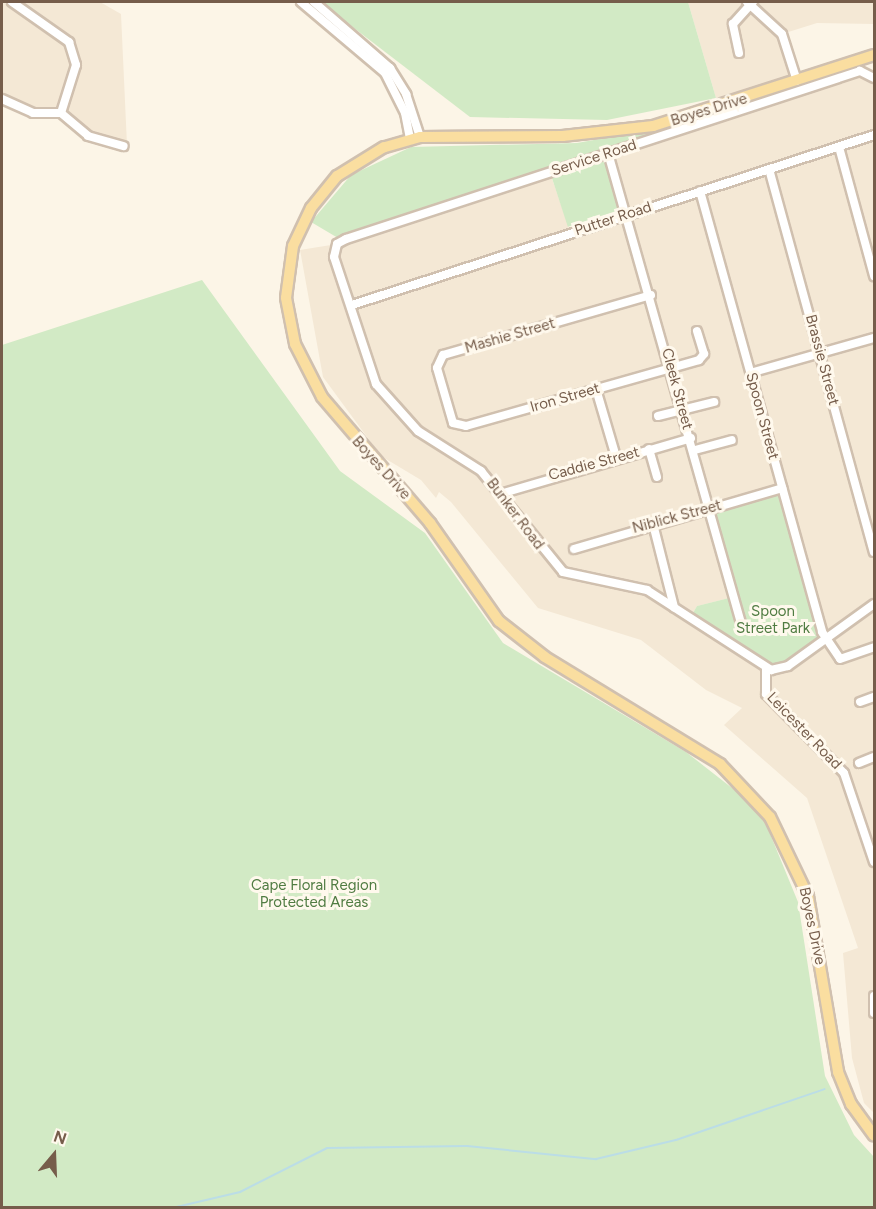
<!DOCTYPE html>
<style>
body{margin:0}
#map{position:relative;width:876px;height:1209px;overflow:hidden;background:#fcf5e7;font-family:Figtree,sans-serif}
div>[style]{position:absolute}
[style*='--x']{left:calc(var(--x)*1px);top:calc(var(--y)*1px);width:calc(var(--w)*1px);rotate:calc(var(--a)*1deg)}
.residential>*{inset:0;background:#f4e8d5}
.green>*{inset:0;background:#d2eac5;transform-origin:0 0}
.stream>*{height:2px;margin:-1px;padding:0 1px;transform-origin:1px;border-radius:1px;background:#bbdde6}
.roads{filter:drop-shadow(2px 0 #d0c0af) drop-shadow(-2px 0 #d0c0af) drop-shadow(0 2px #d0c0af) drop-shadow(0 -2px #d0c0af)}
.minor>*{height:8px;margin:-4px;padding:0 4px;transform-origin:4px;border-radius:4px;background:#fff}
.major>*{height:10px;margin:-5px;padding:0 5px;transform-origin:5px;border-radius:5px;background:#fadea0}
span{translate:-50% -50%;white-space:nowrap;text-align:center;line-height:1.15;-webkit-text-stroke:6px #fff9ed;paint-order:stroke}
.street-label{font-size:15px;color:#765d4b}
.park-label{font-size:15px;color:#507c42}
.frame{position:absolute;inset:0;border:3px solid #765d4b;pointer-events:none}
.north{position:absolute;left:24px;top:1125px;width:60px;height:60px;-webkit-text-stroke:4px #fff9ed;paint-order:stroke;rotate:19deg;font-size:16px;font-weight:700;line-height:24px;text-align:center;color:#765d4b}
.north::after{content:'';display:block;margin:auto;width:21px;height:27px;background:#765d4b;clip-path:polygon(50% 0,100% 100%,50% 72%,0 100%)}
</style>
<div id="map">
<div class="residential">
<div style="clip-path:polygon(2px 2px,100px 2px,121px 14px,127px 145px,88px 136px,61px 113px,43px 114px,2px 99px)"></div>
<div style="clip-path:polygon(688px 2px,874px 2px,874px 24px,817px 23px,782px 34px,795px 75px,716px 98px)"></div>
<div style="clip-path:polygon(evenodd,860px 71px,874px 78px,874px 1113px,864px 1103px,852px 1058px,843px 953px,858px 948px,807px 798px,724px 725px,742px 708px,706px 690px,641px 640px,538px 608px,451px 502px,439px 492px,436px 498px,421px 480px,381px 456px,323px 377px,300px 250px,337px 244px,550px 173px,571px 233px,627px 214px,608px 153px,860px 71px,733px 597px,690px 618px,697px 606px,733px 597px)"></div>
</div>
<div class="green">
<div style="clip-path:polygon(320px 2px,688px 2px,716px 98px,607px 120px,470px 117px)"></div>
<div style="clip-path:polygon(700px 121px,338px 238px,311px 222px,351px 175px,411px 147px,577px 143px)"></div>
<div style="left:605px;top:160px;width:52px;height:56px;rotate:72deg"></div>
<div style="clip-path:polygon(202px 280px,340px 471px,425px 533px,503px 643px,686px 752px,741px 795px,766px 824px,798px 902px,825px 1076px,854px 1135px,874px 1157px,874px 1207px,2px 1207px,2px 345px)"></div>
<div style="clip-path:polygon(782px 488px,827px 639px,778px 670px,690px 618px,697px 606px,733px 597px,710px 508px)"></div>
</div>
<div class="stream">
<div style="--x:172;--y:1208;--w:70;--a:-13.2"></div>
<div style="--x:240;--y:1192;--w:97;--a:-26.8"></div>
<div style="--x:327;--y:1148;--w:140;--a:-0.8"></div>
<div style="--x:467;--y:1146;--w:130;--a:5.8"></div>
<div style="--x:596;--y:1159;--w:82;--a:-13.4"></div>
<div style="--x:676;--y:1140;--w:157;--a:-18.9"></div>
</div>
<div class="roads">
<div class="minor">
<div style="--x:12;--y:2;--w:70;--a:35.1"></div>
<div style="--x:69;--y:42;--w:24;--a:73"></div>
<div style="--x:76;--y:65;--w:50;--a:107.4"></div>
<div style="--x:301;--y:2;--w:110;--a:40.2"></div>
<div style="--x:385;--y:73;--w:45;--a:63.4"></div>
<div style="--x:405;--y:113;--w:26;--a:79"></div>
<div style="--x:314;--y:2;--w:101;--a:41"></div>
<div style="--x:390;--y:68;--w:31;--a:58"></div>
<div style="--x:406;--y:94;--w:45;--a:72"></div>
<div style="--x:747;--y:2;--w:47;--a:42.4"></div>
<div style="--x:782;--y:34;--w:49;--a:72.3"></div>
<div style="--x:739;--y:53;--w:30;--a:-102"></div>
<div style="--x:733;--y:24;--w:30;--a:-48"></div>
<div style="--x:874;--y:78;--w:16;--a:-153"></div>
<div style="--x:860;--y:71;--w:541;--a:161.9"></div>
<div style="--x:346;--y:239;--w:10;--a:151"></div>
<div style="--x:337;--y:244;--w:13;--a:103"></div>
<div style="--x:334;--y:257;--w:134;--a:71.7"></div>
<div style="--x:376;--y:384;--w:63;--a:48.2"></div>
<div style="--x:418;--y:431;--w:75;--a:32.4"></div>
<div style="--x:481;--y:471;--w:130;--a:50.9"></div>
<div style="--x:563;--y:572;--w:86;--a:12.1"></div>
<div style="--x:647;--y:590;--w:148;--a:32.8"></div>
<div style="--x:771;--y:670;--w:17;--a:-13"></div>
<div style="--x:788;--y:666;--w:106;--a:-35.8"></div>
<div style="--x:2;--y:99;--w:34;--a:24"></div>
<div style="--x:33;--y:113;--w:28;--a:0"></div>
<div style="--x:61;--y:113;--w:35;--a:40"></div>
<div style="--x:88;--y:136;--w:37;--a:16"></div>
<div style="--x:839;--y:147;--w:134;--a:74.8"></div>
<div style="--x:608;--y:153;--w:493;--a:74.2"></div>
<div style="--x:769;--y:169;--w:397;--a:74.7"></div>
<div style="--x:700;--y:191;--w:458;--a:74.5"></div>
<div style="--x:822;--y:632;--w:32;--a:56"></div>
<div style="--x:840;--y:659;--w:36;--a:-19"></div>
<div style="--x:651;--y:295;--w:216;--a:163.9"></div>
<div style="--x:443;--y:355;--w:14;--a:115"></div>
<div style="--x:437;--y:368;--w:57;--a:73.8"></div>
<div style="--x:453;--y:423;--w:13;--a:13"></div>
<div style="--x:466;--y:426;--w:242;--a:-15.8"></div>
<div style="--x:699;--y:360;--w:8;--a:-50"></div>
<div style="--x:704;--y:354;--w:24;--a:-107"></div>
<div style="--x:352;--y:305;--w:549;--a:-18.04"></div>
<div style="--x:750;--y:373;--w:129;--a:-15.8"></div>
<div style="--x:596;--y:389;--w:71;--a:73.6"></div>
<div style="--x:658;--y:416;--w:58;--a:-14"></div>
<div style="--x:649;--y:449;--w:29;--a:74"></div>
<div style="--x:695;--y:450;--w:38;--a:-15"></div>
<div style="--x:500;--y:494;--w:199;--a:-16.3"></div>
<div style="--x:653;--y:524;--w:86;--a:75.8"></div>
<div style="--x:574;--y:549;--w:217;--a:-16.3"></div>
<div style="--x:766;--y:668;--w:26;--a:90"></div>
<div style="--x:766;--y:694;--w:111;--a:45.4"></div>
<div style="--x:844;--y:773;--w:94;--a:71.4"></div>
<div style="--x:860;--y:702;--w:15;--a:-20"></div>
<div style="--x:859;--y:763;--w:16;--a:-22"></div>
<div style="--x:874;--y:996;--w:17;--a:90"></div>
</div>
<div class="major">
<div style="--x:874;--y:55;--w:232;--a:162.2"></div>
<div style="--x:653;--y:126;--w:91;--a:173.7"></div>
<div style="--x:563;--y:136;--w:143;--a:179.6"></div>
<div style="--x:420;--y:137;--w:37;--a:164"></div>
<div style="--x:384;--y:147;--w:55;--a:148.3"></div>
<div style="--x:337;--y:176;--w:41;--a:129.1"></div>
<div style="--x:311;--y:208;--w:42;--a:115.3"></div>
<div style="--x:293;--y:246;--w:52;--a:97.7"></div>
<div style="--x:286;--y:298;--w:47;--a:78.9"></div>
<div style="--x:295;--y:344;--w:59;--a:63"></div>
<div style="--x:322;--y:397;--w:166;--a:49.4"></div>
<div style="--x:430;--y:523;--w:120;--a:54.9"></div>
<div style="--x:499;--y:621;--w:58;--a:38"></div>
<div style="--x:545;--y:657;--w:205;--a:31.4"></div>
<div style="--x:720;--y:764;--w:73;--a:46.7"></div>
<div style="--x:770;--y:817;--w:88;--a:64.3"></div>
<div style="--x:808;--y:896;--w:179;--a:80.3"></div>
<div style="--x:838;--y:1072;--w:35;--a:68"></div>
<div style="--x:851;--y:1104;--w:39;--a:54"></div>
</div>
</div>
<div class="street-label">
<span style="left:709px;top:110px;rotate:-17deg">Boyes Drive</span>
<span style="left:594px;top:158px;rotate:-18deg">Service Road</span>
<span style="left:613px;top:219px;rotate:-18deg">Putter Road</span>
<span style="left:510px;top:336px;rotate:-16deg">Mashie Street</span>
<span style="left:822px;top:360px;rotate:75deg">Brassie Street</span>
<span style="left:677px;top:389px;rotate:75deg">Cleek Street</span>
<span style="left:565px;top:398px;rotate:-16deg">Iron Street</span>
<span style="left:762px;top:416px;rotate:75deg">Spoon Street</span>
<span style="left:594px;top:464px;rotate:-15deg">Caddie Street</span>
<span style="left:381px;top:468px;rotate:48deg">Boyes Drive</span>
<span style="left:515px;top:514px;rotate:53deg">Bunker Road</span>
<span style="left:677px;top:517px;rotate:-15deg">Niblick Street</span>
<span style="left:804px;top:731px;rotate:46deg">Leicester Road</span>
<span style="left:812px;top:926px;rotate:78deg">Boyes Drive</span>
</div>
<div class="park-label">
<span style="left:773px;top:620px">Spoon<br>Street Park</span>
<span style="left:314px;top:894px">Cape Floral Region<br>Protected Areas</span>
</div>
<div class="frame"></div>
<div class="north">N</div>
</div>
